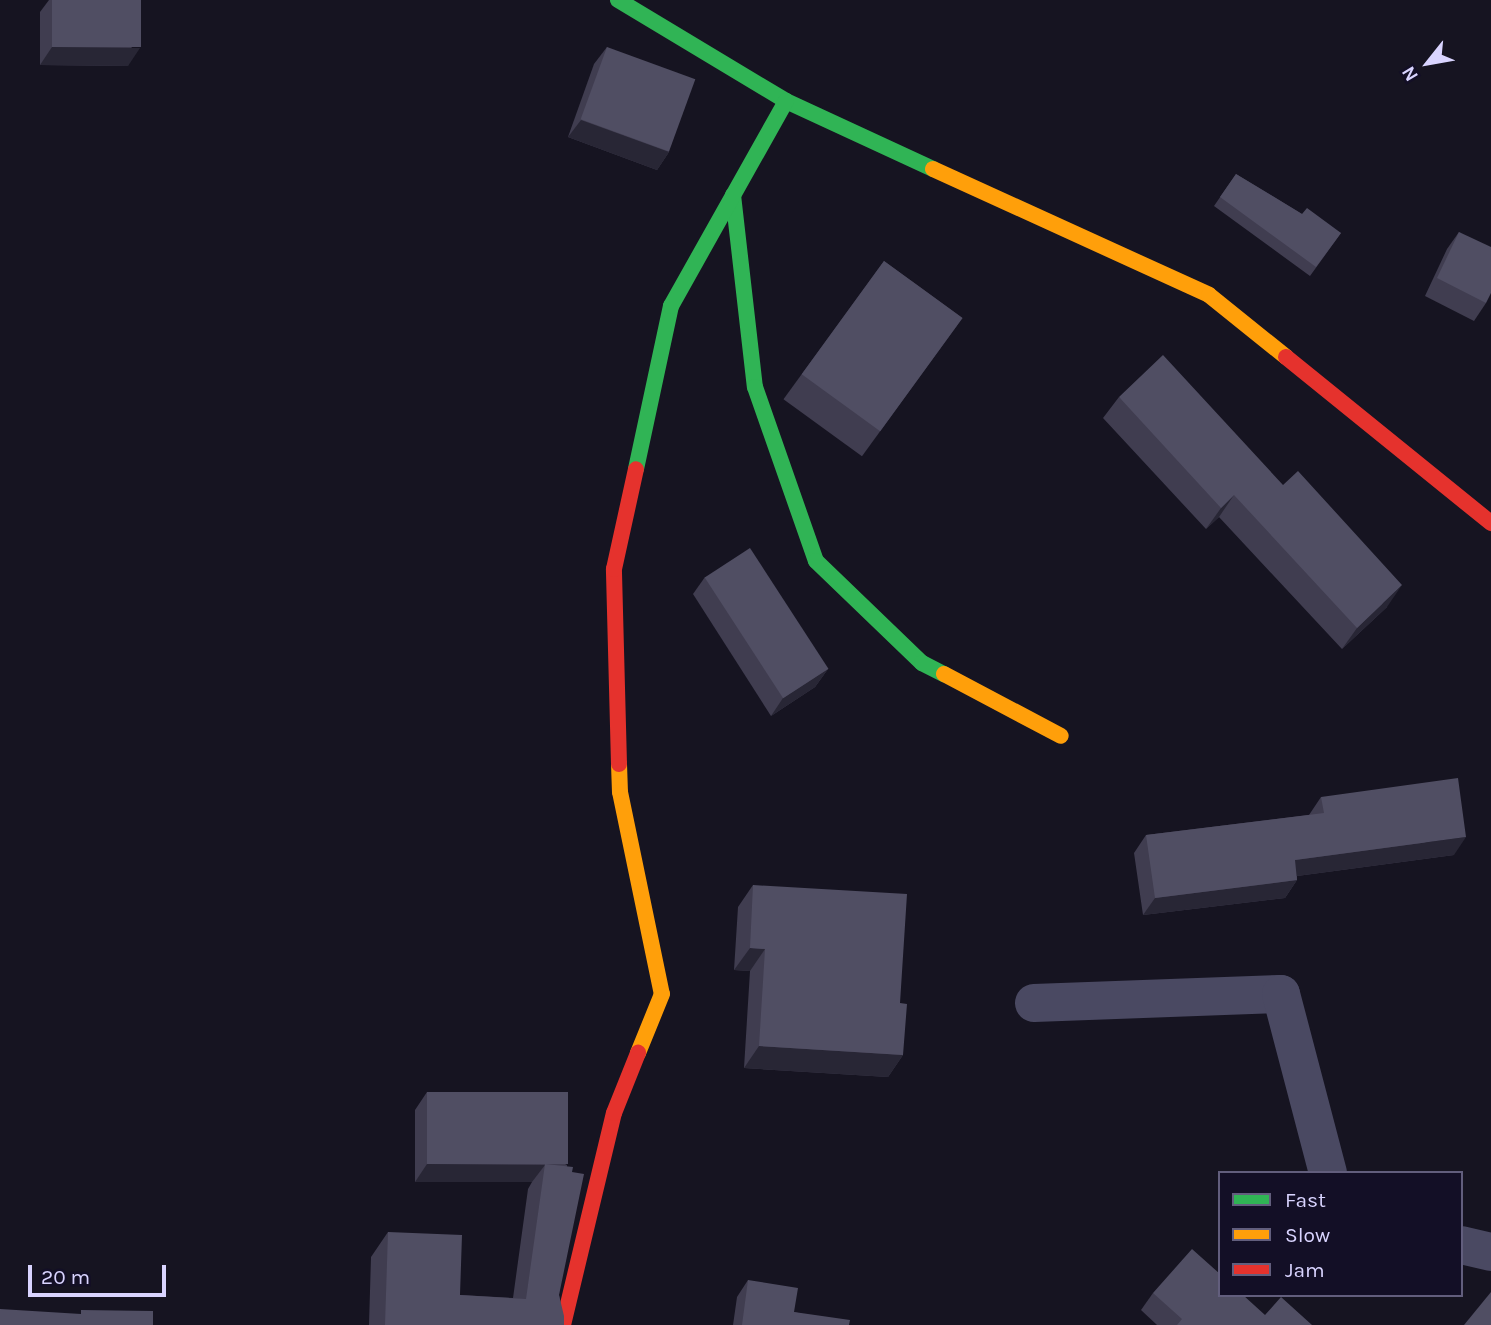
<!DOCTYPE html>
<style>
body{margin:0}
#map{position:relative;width:1491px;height:1325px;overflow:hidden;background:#161421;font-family:Karla,sans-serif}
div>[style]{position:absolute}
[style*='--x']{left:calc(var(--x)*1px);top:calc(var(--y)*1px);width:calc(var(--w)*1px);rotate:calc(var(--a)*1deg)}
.street>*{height:38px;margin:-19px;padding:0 19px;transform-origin:19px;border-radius:19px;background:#4a4962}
.fast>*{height:16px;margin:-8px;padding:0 8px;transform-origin:8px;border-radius:8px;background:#30b455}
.slow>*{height:16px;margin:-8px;padding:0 8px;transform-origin:8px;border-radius:8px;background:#ff9f0a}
.jam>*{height:16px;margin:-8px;padding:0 8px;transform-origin:8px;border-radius:8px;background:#e5322d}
.wall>*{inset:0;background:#403d50;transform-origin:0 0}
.shaded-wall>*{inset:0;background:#282635}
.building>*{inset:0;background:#504e63;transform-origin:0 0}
span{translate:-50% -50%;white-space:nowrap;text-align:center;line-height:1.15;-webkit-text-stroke:5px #130f26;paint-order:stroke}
.legend{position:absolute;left:1218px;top:1171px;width:245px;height:126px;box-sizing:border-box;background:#130f26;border:2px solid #625e7d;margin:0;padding:9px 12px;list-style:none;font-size:21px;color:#d9d4ff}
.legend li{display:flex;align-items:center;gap:14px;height:35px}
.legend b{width:35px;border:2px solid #625e7d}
.north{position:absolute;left:1393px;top:28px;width:70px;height:70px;-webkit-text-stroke:5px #130f26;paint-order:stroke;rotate:239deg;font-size:19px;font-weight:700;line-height:28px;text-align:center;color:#d9d4ff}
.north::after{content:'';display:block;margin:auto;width:24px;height:32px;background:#d9d4ff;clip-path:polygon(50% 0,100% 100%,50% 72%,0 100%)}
.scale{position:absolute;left:28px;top:1265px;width:138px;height:32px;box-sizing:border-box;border:4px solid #d9d4ff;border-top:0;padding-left:9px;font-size:21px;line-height:24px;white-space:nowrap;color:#d9d4ff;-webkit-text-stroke:5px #130f26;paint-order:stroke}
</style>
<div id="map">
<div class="street">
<div style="--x:1034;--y:1003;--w:247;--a:-2.1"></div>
<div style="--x:1281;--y:994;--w:185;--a:75.3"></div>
<div style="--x:1461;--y:1245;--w:31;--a:13"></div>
</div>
<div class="fast">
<div style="--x:618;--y:0;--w:196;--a:31"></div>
<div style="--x:786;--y:101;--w:162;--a:24.8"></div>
<div style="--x:733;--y:195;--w:193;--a:83.5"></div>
<div style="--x:755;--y:387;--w:184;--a:70.7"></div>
<div style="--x:816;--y:561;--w:147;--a:43.9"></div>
<div style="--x:922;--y:663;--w:25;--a:27"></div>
<div style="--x:636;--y:469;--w:167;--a:-77.9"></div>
<div style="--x:671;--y:306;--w:235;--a:-60.7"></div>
</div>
<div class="slow">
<div style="--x:933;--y:169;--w:303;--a:24.5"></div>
<div style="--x:1209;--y:295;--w:99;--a:38.8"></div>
<div style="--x:944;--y:674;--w:132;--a:27.9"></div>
<div style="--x:619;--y:764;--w:28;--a:88"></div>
<div style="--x:620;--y:792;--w:206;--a:78.3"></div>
<div style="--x:662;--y:994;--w:64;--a:112.1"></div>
</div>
<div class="jam">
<div style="--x:1286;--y:357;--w:264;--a:39"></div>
<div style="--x:619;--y:764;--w:195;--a:-91.5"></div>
<div style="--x:614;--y:569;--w:102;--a:-77.6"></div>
<div style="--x:563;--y:1325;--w:218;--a:-76.5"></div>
<div style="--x:614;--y:1113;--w:65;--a:-68.2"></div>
</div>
<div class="wall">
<div style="clip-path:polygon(49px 0,141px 0,128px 66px,40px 65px,40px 12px)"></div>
<div style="clip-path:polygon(607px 47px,669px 152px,657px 170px,568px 137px,594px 64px)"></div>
<div style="clip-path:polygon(1236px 174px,1302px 214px,1341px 233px,1310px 276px,1214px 206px)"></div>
<div style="clip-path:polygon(1459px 232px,1486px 303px,1474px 321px,1425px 296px,1447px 249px)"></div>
<div style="left:884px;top:261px;width:97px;height:171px;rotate:36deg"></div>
<div style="clip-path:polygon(1119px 397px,1387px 607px,1342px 649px,1219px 517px,1206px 529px,1103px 418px)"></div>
<div style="clip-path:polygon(705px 577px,828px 669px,815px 687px,771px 716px,693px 594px)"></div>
<div style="clip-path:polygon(1321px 797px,1454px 855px,1297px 876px,1297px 880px,1285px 898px,1143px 915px,1134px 853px,1146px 835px,1309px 815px)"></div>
<div style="clip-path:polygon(753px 885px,900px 1003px,903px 1055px,888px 1077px,744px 1068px,750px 971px,734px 970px,738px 907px)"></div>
<div style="clip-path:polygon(427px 1092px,567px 1165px,559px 1295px,564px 1325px,369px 1325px,371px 1257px,388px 1232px,460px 1295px,513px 1298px,528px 1189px,532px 1182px,415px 1182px,415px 1110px)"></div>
<div style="clip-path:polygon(748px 1280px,794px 1312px,849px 1325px,733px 1325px,737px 1297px)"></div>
<div style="clip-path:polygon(1153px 1293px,1265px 1315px,1312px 1325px,1157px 1325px,1141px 1310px)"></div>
</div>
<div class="shaded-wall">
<div style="clip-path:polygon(52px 47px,140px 48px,128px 66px,40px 65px)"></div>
<div style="clip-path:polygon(581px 120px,669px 152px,657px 170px,568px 137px)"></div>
<div style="clip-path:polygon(1234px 495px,1219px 517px,1206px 529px,1221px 508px)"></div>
<div style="clip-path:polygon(1402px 585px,1387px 607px,1342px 649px,1357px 628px)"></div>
<div style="clip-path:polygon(828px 669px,815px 687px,771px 716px,783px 698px)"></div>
<div style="clip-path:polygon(1466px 837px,1454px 855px,1282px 878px,1295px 860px)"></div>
<div style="clip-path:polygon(1297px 880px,1285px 898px,1143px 915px,1155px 898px)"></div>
<div style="clip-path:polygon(750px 948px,765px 949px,750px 971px,734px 970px)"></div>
<div style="clip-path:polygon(759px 1046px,903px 1055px,888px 1077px,744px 1068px)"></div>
<div style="clip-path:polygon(427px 1164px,545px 1165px,532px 1182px,415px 1182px)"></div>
</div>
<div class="building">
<div style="left:52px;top:0;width:89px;height:47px"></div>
<div style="left:607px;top:47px;width:94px;height:77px;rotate:20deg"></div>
<div style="clip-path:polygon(1236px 174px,1302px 214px,1307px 208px,1341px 233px,1316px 267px,1220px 197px)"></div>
<div style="clip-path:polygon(1459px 232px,1491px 247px,1491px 293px,1486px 303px,1437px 278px)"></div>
<div style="left:884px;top:261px;width:97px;height:140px;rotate:36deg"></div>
<div style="clip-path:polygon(1163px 355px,1283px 485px,1298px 471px,1402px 585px,1357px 628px,1234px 495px,1221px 508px,1119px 397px)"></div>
<div style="left:750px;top:548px;width:144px;height:54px;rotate:57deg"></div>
<div style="clip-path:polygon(1458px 778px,1466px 837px,1295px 860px,1297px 880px,1155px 898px,1146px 835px,1324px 813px,1321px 797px)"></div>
<div style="clip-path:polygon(753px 885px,907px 894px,900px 1003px,907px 1004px,903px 1055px,759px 1046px,765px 949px,750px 948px)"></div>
<div style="left:427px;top:1092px;width:141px;height:72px"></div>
<div style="clip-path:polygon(545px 1164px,573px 1167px,572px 1172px,584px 1174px,559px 1295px,564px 1316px,564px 1325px,385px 1325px,388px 1232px,462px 1235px,460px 1295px,526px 1299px)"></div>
<div style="clip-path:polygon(1192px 1249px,1220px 1274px,1220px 1295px,1243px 1295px,1265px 1315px,1281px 1297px,1312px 1325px,1177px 1325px,1182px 1319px,1153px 1293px)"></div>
<div style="clip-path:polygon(748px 1280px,798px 1288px,794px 1312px,850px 1320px,849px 1325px,742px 1325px)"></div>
<div style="clip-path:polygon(1491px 1292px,1491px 1325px,1464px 1325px)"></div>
<div style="clip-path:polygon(0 1309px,81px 1314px,81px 1310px,153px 1311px,153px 1325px,0 1325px)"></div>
</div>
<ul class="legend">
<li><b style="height:9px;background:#30b455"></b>Fast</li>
<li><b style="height:9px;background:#ff9f0a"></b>Slow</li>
<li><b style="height:9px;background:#e5322d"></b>Jam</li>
</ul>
<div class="north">N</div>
<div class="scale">20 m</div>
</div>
